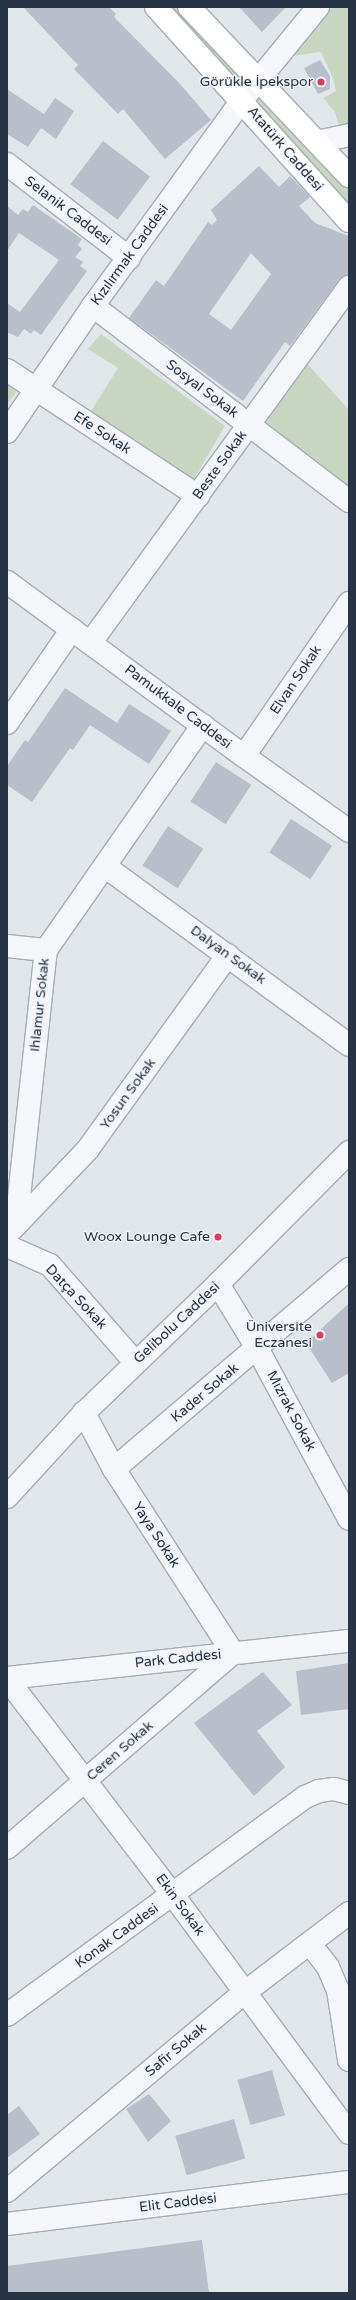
<!DOCTYPE html>
<meta charset="utf-8">
<style>
body{margin:0}
#map{position:relative;width:356px;height:2300px;overflow:hidden;background:#e1e6eb;font-family:"Varela Round",sans-serif}
div>[style]{position:absolute}
[style*='--x']{left:calc(var(--x)*1px);top:calc(var(--y)*1px);width:calc(var(--w)*1px);rotate:calc(var(--a)*1deg)}
.green>*{inset:0;background:#c8d6c1}
.building>*{inset:0;background:#b8bfca;transform-origin:0 0}
.roads{filter:drop-shadow(1px 0 #a5adb6) drop-shadow(-1px 0 #a5adb6) drop-shadow(0 1px #a5adb6) drop-shadow(0 -1px #a5adb6)}
.minor>*{height:22px;margin:-11px;padding:0 11px;transform-origin:11px;border-radius:11px;background:#f4f6f9}
.major>*{height:22px;margin:-11px;padding:0 11px;transform-origin:11px;border-radius:11px;background:#fff}
.dots>*{width:11px;height:11px;translate:-50% -50%;box-sizing:border-box;border:2px solid #f1f4f8;border-radius:50%}
span{translate:-50% -50%;white-space:nowrap;text-align:center;line-height:1.15;-webkit-text-stroke:3px #f1f4f8;paint-order:stroke}
.poi-label{font-size:14px;color:#273445}
.right{translate:-100% -50%;text-align:right}
.street-label{font-size:14px;color:#273445}
.frame{position:absolute;inset:0;border:8px solid #273445;pointer-events:none}
</style>
<div id="map">
<div class="green">
<div style="clip-path:polygon(156px 7px,189px 7px,349px 175px,349px 221px)"></div>
<div style="clip-path:polygon(318px 7px,349px 7px,349px 135px,342px 136px,335px 112px,323px 98px,336px 91px,333px 78px,321px 52px,278px 58px)"></div>
<div style="clip-path:polygon(101px 334px,225px 426px,191px 484px,88px 416px,118px 368px,88px 349px)"></div>
<div style="clip-path:polygon(304px 360px,349px 410px,349px 488px,262px 422px)"></div>
<div style="clip-path:polygon(7px 383px,18px 390px,7px 404px)"></div>
</div>
<div class="building">
<div style="clip-path:polygon(23px 7px,109px 7px,116px 14px,114px 17px,180px 84px,211px 120px,165px 159px,123px 109px,118px 114px,74px 69px,78px 65px)"></div>
<div style="clip-path:polygon(239px 7px,286px 7px,262px 32px)"></div>
<div style="clip-path:polygon(320px 60px,330px 76px,330px 89px,318px 94px,304px 68px)"></div>
<div style="clip-path:polygon(7px 89px,44px 114px,55px 98px,74px 111px,56px 139px,41px 128px,28px 147px,7px 134px)"></div>
<div style="left:103px;top:141px;width:59px;height:54px;rotate:37deg"></div>
<div style="clip-path:polygon(evenodd,259px 166px,279px 187px,290px 176px,310px 197px,299px 206px,315px 223px,349px 236px,349px 275px,339px 280px,290px 346px,285px 342px,243px 401px,129px 318px,156px 280px,164px 286px,208px 222px,212px 225px,217px 220px,211px 210px,259px 166px,251px 253px,271px 274px,231px 330px,209px 314px,251px 253px)"></div>
<div style="clip-path:polygon(33px 205px,82px 239px,78px 245px,82px 249px,75px 257px,83px 262px,80px 266px,87px 271px,41px 335px,34px 330px,31px 334px,24px 329px,18px 337px,7px 332px,7px 303px,20px 312px,59px 260px,19px 233px,7px 251px,7px 206px,18px 215px,23px 209px,28px 212px)"></div>
<div style="clip-path:polygon(65px 688px,117px 723px,129px 704px,171px 731px,149px 764px,90px 725px,73px 750px,70px 748px,32px 802px,7px 785px,7px 766px,25px 740px,28px 742px)"></div>
<div style="left:216px;top:762px;width:42px;height:47px;rotate:33deg"></div>
<div style="left:291px;top:819px;width:49px;height:40px;rotate:33deg"></div>
<div style="left:168px;top:826px;width:42px;height:47px;rotate:33deg"></div>
<div style="clip-path:polygon(349px 1303px,349px 1373px,332px 1383px,306px 1343px)"></div>
<div style="clip-path:polygon(349px 1663px,349px 1709px,301px 1715px,296px 1671px)"></div>
<div style="clip-path:polygon(263px 1672px,292px 1705px,257px 1731px,285px 1767px,254px 1796px,194px 1723px)"></div>
<div style="left:272px;top:2070px;width:47px;height:36px;rotate:74deg"></div>
<div style="clip-path:polygon(149px 2094px,171px 2121px,148px 2142px,126px 2109px)"></div>
<div style="clip-path:polygon(19px 2106px,40px 2134px,7px 2158px,7px 2115px)"></div>
<div style="left:234px;top:2119px;width:41px;height:61px;rotate:74deg"></div>
<div style="clip-path:polygon(202px 2240px,209px 2293px,7px 2293px,7px 2266px)"></div>
</div>
<div class="roads">
<div class="minor">
<div style="--x:317;--y:142;--w:33;--a:-12"></div>
<div style="--x:7;--y:164;--w:154;--a:37.6"></div>
<div style="--x:93;--y:306;--w:322;--a:37.3"></div>
<div style="--x:7;--y:370;--w:229;--a:33.4"></div>
<div style="--x:7;--y:432;--w:153;--a:-55.7"></div>
<div style="--x:93;--y:306;--w:254;--a:-54.1"></div>
<div style="--x:242;--y:100;--w:120;--a:-50.7"></div>
<div style="--x:7;--y:582;--w:294;--a:36.3"></div>
<div style="--x:244;--y:756;--w:129;--a:35.5"></div>
<div style="--x:91;--y:642;--w:439;--a:-54"></div>
<div style="--x:7;--y:723;--w:114;--a:-55.3"></div>
<div style="--x:244;--y:756;--w:186;--a:-55.5"></div>
<div style="--x:106;--y:867;--w:301;--a:36.2"></div>
<div style="--x:7;--y:946;--w:39;--a:6"></div>
<div style="--x:16;--y:1225;--w:105;--a:-46.5"></div>
<div style="--x:88;--y:1149;--w:239;--a:-54.2"></div>
<div style="--x:7;--y:1234;--w:13;--a:-45"></div>
<div style="--x:16;--y:1225;--w:277;--a:-83.8"></div>
<div style="--x:46;--y:950;--w:274;--a:-55.1"></div>
<div style="--x:7;--y:1246;--w:47;--a:23.8"></div>
<div style="--x:50;--y:1265;--w:129;--a:48.8"></div>
<div style="--x:218;--y:1284;--w:75;--a:58.6"></div>
<div style="--x:257;--y:1348;--w:194;--a:61.7"></div>
<div style="--x:114;--y:1469;--w:309;--a:-40.4"></div>
<div style="--x:7;--y:1497;--w:114;--a:-47.5"></div>
<div style="--x:84;--y:1413;--w:186;--a:-43.9"></div>
<div style="--x:218;--y:1284;--w:186;--a:-45.2"></div>
<div style="--x:7;--y:1678;--w:344;--a:-6.2"></div>
<div style="--x:7;--y:1679;--w:272;--a:52.5"></div>
<div style="--x:173;--y:1895;--w:296;--a:53.5"></div>
<div style="--x:7;--y:1848;--w:298;--a:-40.8"></div>
<div style="--x:233;--y:1653;--w:219;--a:-122.9"></div>
<div style="--x:114;--y:1469;--w:64;--a:-118.2"></div>
<div style="--x:310;--y:1944;--w:29;--a:52"></div>
<div style="--x:328;--y:1967;--w:25;--a:67"></div>
<div style="--x:338;--y:1990;--w:71;--a:81.1"></div>
<div style="--x:7;--y:2015;--w:369;--a:-36.2"></div>
<div style="--x:305;--y:1797;--w:15;--a:-23"></div>
<div style="--x:319;--y:1791;--w:15;--a:-8"></div>
<div style="--x:334;--y:1789;--w:16;--a:15"></div>
<div style="--x:7;--y:2191;--w:309;--a:-39.9"></div>
<div style="--x:244;--y:1993;--w:132;--a:-37.3"></div>
<div style="--x:7;--y:2224;--w:345;--a:-7"></div>
</div>
<div class="major">
<div style="--x:156;--y:7;--w:288;--a:48"></div>
<div style="--x:189;--y:7;--w:233;--a:46.6"></div>
</div>
</div>
<div class="dots">
<div style="left:321px;top:82px;background:#dc3b5d"></div>
<div style="left:218px;top:1237px;background:#dc3b5d"></div>
<div style="left:320px;top:1335px;background:#dc3b5d"></div>
</div>
<div class="poi-label">
<span class="right" style="left:313px;top:82px">Görükle İpekspor</span>
<span class="right" style="left:210px;top:1237px">Woox Lounge Cafe</span>
<span class="right" style="left:312px;top:1335px">Üniversite<br>Eczanesi</span>
</div>
<div class="street-label">
<span style="left:285px;top:149px;rotate:49deg">Atatürk Caddesi</span>
<span style="left:68px;top:211px;rotate:37deg">Selanik Caddesi</span>
<span style="left:130px;top:255px;rotate:-54deg">Kızılırmak Caddesi</span>
<span style="left:202px;top:389px;rotate:37deg">Sosyal Sokak</span>
<span style="left:102px;top:433px;rotate:33deg">Efe Sokak</span>
<span style="left:220px;top:465px;rotate:-54deg">Beste Sokak</span>
<span style="left:296px;top:680px;rotate:-56deg">Elvan Sokak</span>
<span style="left:178px;top:707px;rotate:37deg">Pamukkale Caddesi</span>
<span style="left:228px;top:955px;rotate:36deg">Dalyan Sokak</span>
<span style="left:40px;top:1005px;rotate:-84deg">Ihlamur Sokak</span>
<span style="left:128px;top:1094px;rotate:-54deg">Yosun Sokak</span>
<span style="left:76px;top:1297px;rotate:47deg">Datça Sokak</span>
<span style="left:177px;top:1323px;rotate:-43deg">Gelibolu Caddesi</span>
<span style="left:205px;top:1393px;rotate:-40deg">Kader Sokak</span>
<span style="left:291px;top:1411px;rotate:62deg">Mızrak Sokak</span>
<span style="left:156px;top:1535px;rotate:57deg">Yaya Sokak</span>
<span style="left:178px;top:1659px;rotate:-6deg">Park Caddesi</span>
<span style="left:120px;top:1751px;rotate:-41deg">Ceren Sokak</span>
<span style="left:180px;top:1905px;rotate:54deg">Ekin Sokak</span>
<span style="left:117px;top:1936px;rotate:-36deg">Konak Caddesi</span>
<span style="left:176px;top:2050px;rotate:-40deg">Safir Sokak</span>
<span style="left:178px;top:2203px;rotate:-7deg">Elit Caddesi</span>
</div>
<div class="frame"></div>
</div>
